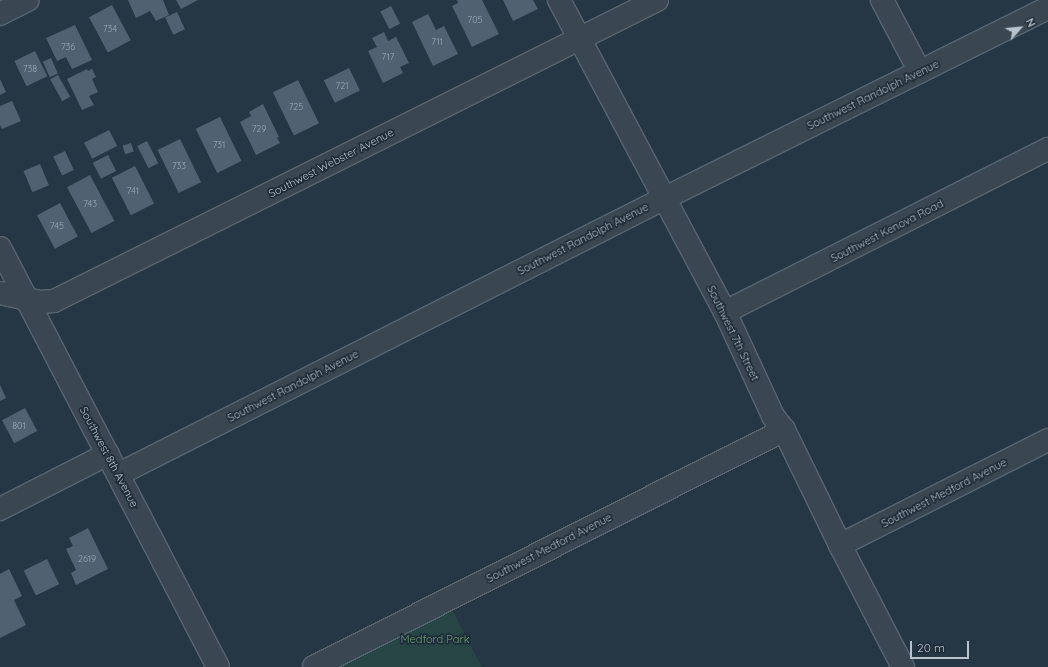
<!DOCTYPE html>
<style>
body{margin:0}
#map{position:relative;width:1048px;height:667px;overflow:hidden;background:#253644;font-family:Quicksand,sans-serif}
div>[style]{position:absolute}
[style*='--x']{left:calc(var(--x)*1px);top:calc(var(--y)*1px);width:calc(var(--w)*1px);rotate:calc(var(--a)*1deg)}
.green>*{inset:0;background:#274545}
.building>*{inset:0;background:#506171;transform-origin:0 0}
.roads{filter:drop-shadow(1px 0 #586571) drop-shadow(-1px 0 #586571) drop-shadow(0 1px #586571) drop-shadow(0 -1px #586571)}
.minor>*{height:22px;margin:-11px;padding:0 11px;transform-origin:11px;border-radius:11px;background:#3a4753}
span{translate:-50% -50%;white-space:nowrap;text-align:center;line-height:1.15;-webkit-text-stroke:3.5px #1e2c39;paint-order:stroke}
.number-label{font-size:9px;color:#9daab6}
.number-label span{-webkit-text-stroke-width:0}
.street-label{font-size:11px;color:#b7c2cd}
.park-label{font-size:11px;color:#6d9f73}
.north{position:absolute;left:1000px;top:8px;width:40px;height:40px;-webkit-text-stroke:3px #1e2c39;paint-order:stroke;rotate:63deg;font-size:11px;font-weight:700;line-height:16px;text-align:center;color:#b7c2cd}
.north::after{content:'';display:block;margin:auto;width:14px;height:18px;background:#b7c2cd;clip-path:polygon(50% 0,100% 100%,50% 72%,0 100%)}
.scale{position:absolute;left:910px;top:641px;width:59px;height:18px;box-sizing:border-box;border:2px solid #b7c2cd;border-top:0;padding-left:5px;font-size:12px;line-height:14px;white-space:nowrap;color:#b7c2cd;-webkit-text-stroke:3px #1e2c39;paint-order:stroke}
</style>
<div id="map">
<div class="green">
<div style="clip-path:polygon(447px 600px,482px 667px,314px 667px)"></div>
</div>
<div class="building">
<div style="clip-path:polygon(128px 0,163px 0,169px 15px,156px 21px,150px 11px,136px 18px)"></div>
<div style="clip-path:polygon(176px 0,198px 0,181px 9px)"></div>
<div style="clip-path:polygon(457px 0,482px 0,499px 34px,472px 47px,452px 6px,458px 3px)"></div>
<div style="clip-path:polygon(503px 0,533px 0,538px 9px,513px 21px)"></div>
<div style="left:112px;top:5px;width:40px;height:26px;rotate:62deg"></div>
<div style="left:391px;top:6px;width:20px;height:12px;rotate:63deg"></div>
<div style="left:177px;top:12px;width:19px;height:13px;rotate:65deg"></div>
<div style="clip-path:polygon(428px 14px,436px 30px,444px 26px,458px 54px,433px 66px,412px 22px)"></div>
<div style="clip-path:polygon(75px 25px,92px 60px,72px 69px,66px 57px,57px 61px,46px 38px)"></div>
<div style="clip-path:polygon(384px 32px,388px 41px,396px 37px,409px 63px,400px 67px,403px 73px,383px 83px,368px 51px,377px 47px,372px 38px)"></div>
<div style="left:35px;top:51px;width:28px;height:23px;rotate:64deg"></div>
<div style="left:51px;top:58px;width:17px;height:9px;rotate:66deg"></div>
<div style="left:349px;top:68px;width:25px;height:28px;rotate:64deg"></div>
<div style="clip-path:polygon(87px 69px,88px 71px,92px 69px,96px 77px,92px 79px,98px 92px,89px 96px,94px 105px,82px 110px,67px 79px)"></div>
<div style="left:58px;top:75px;width:25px;height:9px;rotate:61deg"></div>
<div style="clip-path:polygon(0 79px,6px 92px,0 95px)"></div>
<div style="left:298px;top:80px;width:48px;height:28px;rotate:64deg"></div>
<div style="clip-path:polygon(12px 101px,21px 121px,2px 129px,0 125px,0 106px)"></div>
<div style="clip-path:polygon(263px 104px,279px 137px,277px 138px,280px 143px,256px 155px,240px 122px,251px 116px,249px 112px)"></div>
<div style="left:220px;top:117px;width:49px;height:27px;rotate:64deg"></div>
<div style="left:109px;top:130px;width:18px;height:28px;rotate:63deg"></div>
<div style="left:180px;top:139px;width:48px;height:25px;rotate:64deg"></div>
<div style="left:147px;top:141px;width:25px;height:11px;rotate:63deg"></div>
<div style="left:131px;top:143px;width:9px;height:9px;rotate:72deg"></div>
<div style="left:65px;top:151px;width:21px;height:13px;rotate:65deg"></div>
<div style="left:108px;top:155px;width:18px;height:17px;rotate:63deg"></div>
<div style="left:40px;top:164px;width:23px;height:18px;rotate:67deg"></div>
<div style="left:135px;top:166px;width:42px;height:26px;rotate:63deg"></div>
<div style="left:90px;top:175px;width:52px;height:26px;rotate:62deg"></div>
<div style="left:60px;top:203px;width:38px;height:26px;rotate:62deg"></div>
<div style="clip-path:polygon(0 385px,6px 398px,0 401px)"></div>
<div style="left:25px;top:408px;width:26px;height:26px;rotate:62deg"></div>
<div style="clip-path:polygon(88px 528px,108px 569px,76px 585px,71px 573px,76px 570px,66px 549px,73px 546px,69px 538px)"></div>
<div style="left:47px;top:559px;width:28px;height:26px;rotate:64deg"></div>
<div style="clip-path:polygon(9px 569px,22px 596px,14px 600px,26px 625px,0 638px,0 574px)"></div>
</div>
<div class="roads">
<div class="minor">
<div style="--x:559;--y:0;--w:353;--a:62"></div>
<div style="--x:725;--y:312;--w:115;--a:65.2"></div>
<div style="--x:773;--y:416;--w:18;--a:52"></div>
<div style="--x:784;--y:430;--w:128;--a:64"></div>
<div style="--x:840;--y:545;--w:137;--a:62.7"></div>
<div style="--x:882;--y:0;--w:81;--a:62.2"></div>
<div style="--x:0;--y:14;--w:31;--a:-27"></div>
<div style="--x:0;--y:248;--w:472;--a:62.5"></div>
<div style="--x:0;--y:293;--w:41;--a:12.7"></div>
<div style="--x:40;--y:302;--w:14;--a:-4"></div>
<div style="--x:54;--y:301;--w:674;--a:-26.53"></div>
<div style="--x:725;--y:312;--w:362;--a:-26.8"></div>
<div style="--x:119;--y:474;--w:610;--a:-26.82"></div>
<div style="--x:663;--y:199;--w:430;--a:-26.4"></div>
<div style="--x:0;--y:509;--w:121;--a:-27"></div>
<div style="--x:840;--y:545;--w:233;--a:-26.8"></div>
<div style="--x:314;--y:667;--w:526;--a:-26.76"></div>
</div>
</div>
<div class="number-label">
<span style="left:475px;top:20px">705</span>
<span style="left:110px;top:29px">734</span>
<span style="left:437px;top:42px">711</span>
<span style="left:68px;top:47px">736</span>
<span style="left:388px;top:57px">717</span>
<span style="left:30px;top:69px">738</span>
<span style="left:342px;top:86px">721</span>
<span style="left:296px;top:107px">725</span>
<span style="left:259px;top:129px">729</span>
<span style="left:219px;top:145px">731</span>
<span style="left:179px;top:166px">733</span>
<span style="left:133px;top:191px">741</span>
<span style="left:90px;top:204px">743</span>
<span style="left:57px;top:226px">745</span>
<span style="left:19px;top:426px">801</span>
<span style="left:87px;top:559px">2619</span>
</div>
<div class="street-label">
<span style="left:873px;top:95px;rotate:-26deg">Southwest Randolph Avenue</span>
<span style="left:331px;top:163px;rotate:-27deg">Southwest Webster Avenue</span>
<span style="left:887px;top:231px;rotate:-27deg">Southwest Kenova Road</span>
<span style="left:583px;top:239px;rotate:-27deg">Southwest Randolph Avenue</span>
<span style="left:733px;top:333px;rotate:64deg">Southwest 7th Street</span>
<span style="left:293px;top:386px;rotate:-27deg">Southwest Randolph Avenue</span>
<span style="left:109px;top:457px;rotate:62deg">Southwest 8th Avenue</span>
<span style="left:944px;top:493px;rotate:-27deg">Southwest Medford Avenue</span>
<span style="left:549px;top:548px;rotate:-27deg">Southwest Medford Avenue</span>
</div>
<div class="park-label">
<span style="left:435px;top:639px">Medford Park</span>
</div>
<div class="north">N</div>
<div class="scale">20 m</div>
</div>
